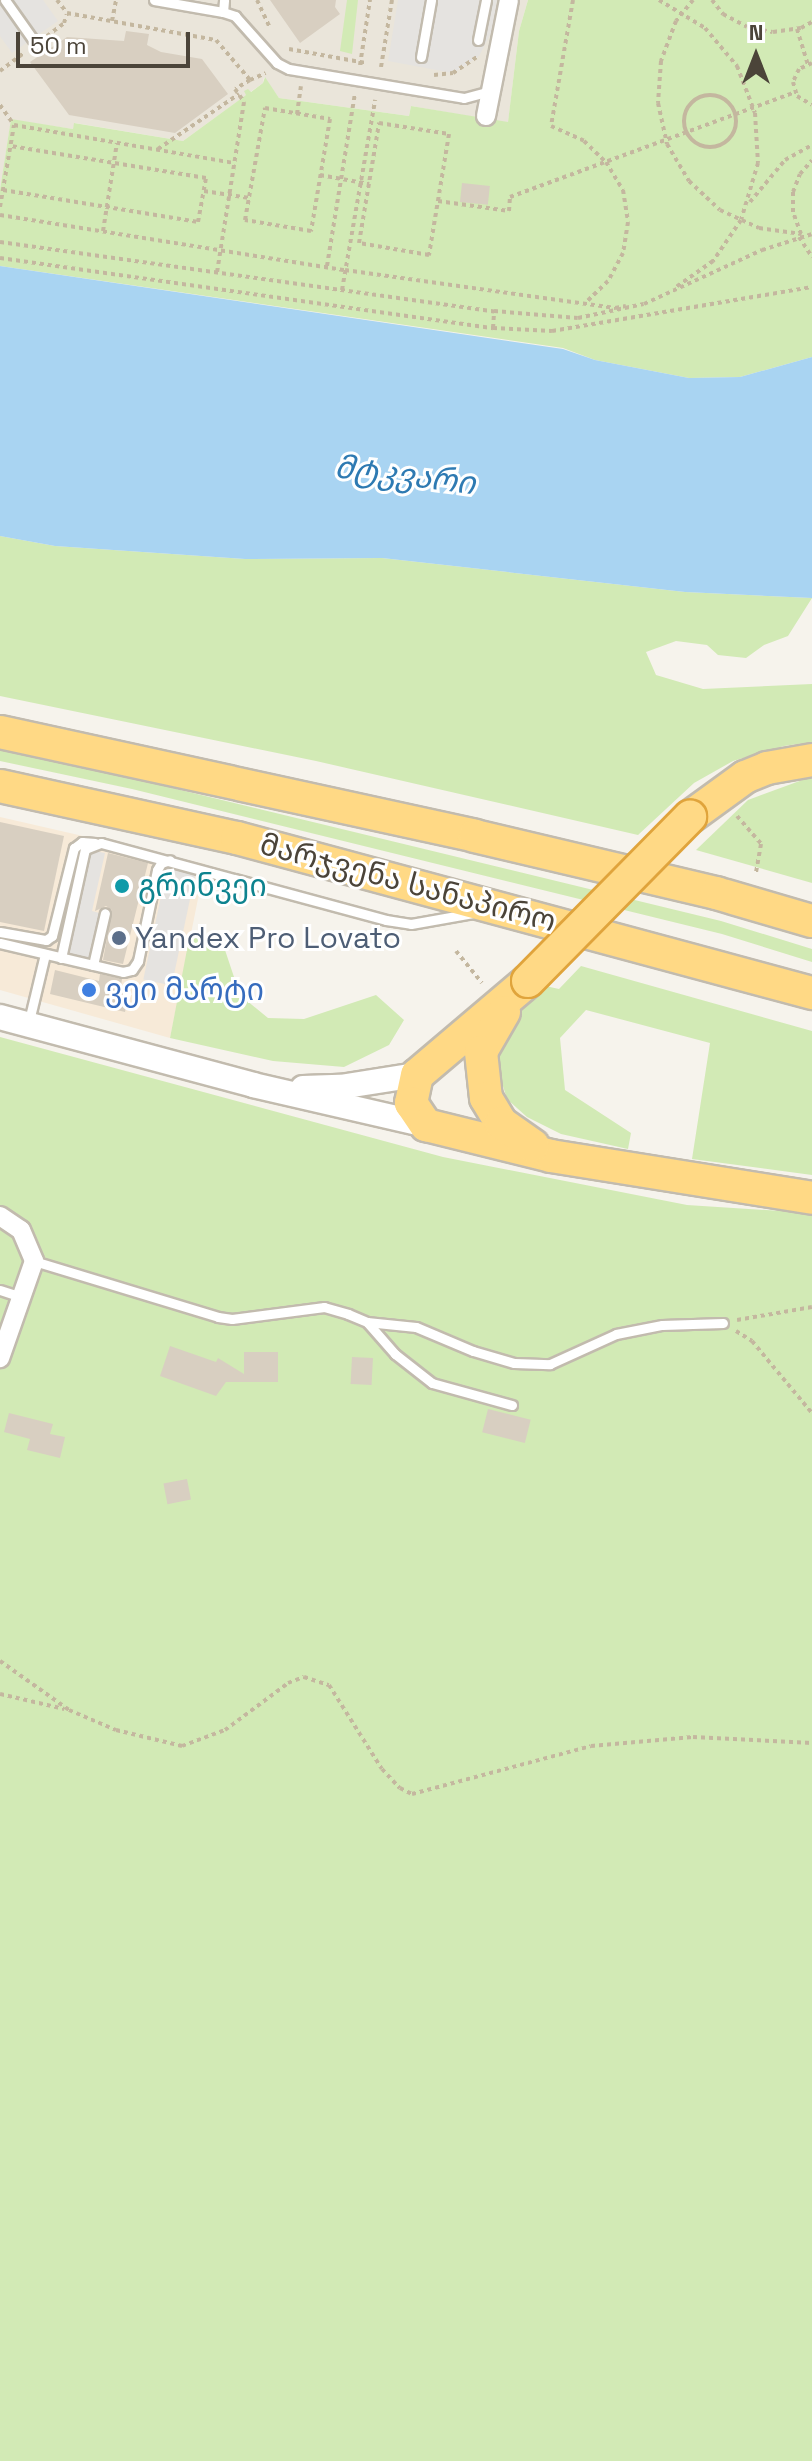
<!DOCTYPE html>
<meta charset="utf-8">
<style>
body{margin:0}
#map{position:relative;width:812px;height:2461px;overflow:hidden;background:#f6f3ec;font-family:"Space Grotesk","Noto Sans Georgian",sans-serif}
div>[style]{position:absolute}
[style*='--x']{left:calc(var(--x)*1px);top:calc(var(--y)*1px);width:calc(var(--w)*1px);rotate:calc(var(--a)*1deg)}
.residential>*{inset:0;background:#eae5da}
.commercial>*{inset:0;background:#f7ead8}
.green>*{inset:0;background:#d2eab5}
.parking>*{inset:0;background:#e5e3e0;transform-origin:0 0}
.water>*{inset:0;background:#a9d4f2}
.building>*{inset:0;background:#d8cfc1;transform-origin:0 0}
.path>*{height:4px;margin-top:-2px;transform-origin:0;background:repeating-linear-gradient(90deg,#c4b79f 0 4px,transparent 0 8px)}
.path>.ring{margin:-2px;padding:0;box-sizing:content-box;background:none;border:4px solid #c4b79f;border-radius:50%}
.roads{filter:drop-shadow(2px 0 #c2bbae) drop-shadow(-2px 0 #c2bbae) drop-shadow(0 2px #c2bbae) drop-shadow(0 -2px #c2bbae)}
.service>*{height:9px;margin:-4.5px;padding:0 4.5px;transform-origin:4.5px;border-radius:4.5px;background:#fff}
.minor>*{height:18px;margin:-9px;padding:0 9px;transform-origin:9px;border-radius:9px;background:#fff}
.tertiary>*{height:24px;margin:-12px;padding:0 12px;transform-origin:12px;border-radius:12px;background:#fff}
.trunk>*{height:32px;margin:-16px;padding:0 16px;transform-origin:16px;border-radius:16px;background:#ffd985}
.bridges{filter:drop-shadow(2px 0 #e0a43c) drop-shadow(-2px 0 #e0a43c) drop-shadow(0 2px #e0a43c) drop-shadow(0 -2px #e0a43c)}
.trunk-bridge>*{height:32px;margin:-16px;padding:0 16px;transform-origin:16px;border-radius:16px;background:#ffd985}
.dots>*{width:22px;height:22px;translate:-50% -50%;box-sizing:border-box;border:4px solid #fff;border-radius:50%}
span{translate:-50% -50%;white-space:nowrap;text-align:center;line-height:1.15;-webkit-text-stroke:6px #fff;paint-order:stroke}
.street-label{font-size:30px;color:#4b4439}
.culture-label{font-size:30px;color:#0d838f}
.left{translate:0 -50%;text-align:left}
.service-label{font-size:30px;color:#4e5e75}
.shop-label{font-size:30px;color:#366cbe}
.water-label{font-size:32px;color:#2e7ab2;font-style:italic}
.north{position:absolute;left:716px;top:16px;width:80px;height:80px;-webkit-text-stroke:6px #fff;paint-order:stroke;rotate:0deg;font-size:22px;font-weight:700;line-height:32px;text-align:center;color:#4b4439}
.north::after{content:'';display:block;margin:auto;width:28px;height:36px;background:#4b4439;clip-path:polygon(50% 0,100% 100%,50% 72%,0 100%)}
.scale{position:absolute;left:16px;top:32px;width:174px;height:36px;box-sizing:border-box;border:4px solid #4b4439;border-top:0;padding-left:10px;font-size:24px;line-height:28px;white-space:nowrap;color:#4b4439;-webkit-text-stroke:6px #fff;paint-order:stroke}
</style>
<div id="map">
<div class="residential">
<div style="clip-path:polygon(0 0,528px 0,519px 31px,508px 123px,411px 106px,409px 116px,279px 98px,264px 77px,263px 83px,183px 141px,75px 123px,73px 129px,11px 120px,0 189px)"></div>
</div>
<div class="commercial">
<div style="clip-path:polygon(0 817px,205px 864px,170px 1038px,0 990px)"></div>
</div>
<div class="green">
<div style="clip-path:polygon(347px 0,358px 0,352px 54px,340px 51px)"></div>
<div style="clip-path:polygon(528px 0,812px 0,812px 357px,740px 377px,689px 378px,595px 360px,563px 348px,0 266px,0 189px,11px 119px,73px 129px,74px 123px,183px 141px,246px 95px,244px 91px,248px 89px,251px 92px,263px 83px,265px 77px,279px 98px,409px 116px,411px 106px,508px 122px,519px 31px)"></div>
<div style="clip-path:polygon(0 536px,55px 546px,245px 559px,382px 558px,685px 592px,812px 598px,788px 636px,764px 645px,746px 658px,718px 655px,707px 645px,676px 641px,646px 652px,656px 675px,703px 689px,812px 684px,812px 742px,784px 746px,733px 761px,694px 783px,638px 835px,316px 761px,0 696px)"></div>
<div style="clip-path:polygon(0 750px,131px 778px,721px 921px,812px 949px,812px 962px,722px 934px,132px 789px,0 761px)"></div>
<div style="clip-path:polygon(805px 779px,812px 779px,812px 883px,696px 850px,748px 800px)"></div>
<div style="clip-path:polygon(190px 934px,224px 947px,240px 995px,268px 1018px,304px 1019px,376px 995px,404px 1020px,389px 1045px,344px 1067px,273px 1061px,170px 1038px)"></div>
<div style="clip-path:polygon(581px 966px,812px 1031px,812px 1175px,692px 1159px,710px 1043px,586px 1010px,560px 1038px,565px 1090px,631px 1133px,628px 1149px,561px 1134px,527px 1117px,507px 1099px,498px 1070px,497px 1053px,507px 1027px,541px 985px,559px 989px)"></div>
<div style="clip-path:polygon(0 1037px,443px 1157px,687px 1205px,812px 1213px,812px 2461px,0 2461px)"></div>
</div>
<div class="parking">
<div style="clip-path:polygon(0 0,43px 0,58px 21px,12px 53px,0 36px)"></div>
<div style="clip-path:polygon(398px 0,497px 0,492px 31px,479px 56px,453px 73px,388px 61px)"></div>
<div style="clip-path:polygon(89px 850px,105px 853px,92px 911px,107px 915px,96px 964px,65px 957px)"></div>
<div style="left:167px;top:868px;width:29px;height:114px;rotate:12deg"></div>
</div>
<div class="water">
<div style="clip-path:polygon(0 266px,563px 349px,595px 360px,689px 378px,740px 377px,812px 357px,812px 598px,685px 592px,382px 558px,245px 559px,55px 546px,0 536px)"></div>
</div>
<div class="building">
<div style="clip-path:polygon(270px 0,336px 0,335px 7px,340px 14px,300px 43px)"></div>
<div style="clip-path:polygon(126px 31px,149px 34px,147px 45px,161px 52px,202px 59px,228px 94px,175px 133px,69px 115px,30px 62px,67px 37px,124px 41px)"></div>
<div style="left:462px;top:183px;width:28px;height:19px;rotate:6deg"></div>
<div style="clip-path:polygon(0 822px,64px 836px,44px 931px,0 922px)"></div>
<div style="clip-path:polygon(108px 853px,148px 863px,123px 964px,103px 960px,112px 910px,106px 906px,95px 911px)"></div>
<div style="clip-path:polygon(55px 970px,99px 981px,100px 974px,122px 979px,121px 986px,130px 988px,125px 1012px,50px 994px)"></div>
<div style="clip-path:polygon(170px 1346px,216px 1362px,218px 1358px,244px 1374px,244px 1352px,278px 1352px,278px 1382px,226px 1382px,216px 1396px,160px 1376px)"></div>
<div style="left:352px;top:1357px;width:21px;height:27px;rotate:3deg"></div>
<div style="left:488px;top:1409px;width:44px;height:24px;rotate:14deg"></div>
<div style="clip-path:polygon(9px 1413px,53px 1424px,50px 1434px,65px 1437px,60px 1458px,27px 1450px,30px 1439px,4px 1432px)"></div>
<div style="left:187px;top:1479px;width:21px;height:24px;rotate:79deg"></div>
</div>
<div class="path">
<div style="--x:57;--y:0;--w:16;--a:52"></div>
<div style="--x:67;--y:13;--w:151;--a:10.3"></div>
<div style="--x:216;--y:40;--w:52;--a:49.6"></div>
<div style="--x:250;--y:80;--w:17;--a:149"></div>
<div style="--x:235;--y:89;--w:16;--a:55"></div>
<div style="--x:244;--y:102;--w:173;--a:99"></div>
<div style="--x:257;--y:0;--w:31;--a:65"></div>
<div style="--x:573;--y:0;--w:128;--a:99.9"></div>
<div style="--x:551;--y:126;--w:36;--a:24"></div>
<div style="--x:584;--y:141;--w:30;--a:44"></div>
<div style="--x:606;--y:162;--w:33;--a:59"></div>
<div style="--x:623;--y:190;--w:32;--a:81"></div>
<div style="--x:628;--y:222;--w:31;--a:99"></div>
<div style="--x:623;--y:253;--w:32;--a:118"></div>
<div style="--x:608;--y:281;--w:32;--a:136"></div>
<div style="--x:659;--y:0;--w:54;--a:31.3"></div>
<div style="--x:705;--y:28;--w:50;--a:49.9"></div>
<div style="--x:737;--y:66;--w:50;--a:69"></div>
<div style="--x:755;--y:113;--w:50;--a:86.6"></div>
<div style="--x:758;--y:163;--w:59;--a:106.6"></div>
<div style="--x:741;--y:220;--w:50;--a:124.3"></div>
<div style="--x:713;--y:261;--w:45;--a:144.9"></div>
<div style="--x:693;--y:0;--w:27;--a:129"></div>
<div style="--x:676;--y:21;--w:43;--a:110.6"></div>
<div style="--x:661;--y:61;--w:42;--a:94.1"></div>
<div style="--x:658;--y:103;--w:42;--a:77.6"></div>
<div style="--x:667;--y:144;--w:43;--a:59.3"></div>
<div style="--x:689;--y:181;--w:42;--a:43.1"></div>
<div style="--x:720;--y:210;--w:43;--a:24.8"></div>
<div style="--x:759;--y:228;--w:43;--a:7.9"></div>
<div style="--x:712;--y:0;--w:18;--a:52"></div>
<div style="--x:723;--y:14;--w:27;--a:28"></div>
<div style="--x:747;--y:27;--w:26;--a:11"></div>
<div style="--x:773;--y:32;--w:28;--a:-8"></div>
<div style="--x:801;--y:28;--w:13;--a:-29"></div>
<div style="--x:112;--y:21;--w:21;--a:-79"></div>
<div style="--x:797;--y:29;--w:37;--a:73"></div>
<div style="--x:47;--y:36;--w:21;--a:-37"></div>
<div style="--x:64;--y:23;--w:9;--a:-72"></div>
<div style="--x:289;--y:49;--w:78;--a:10.3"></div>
<div style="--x:812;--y:63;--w:14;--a:155"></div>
<div style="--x:799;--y:69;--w:14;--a:115"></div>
<div style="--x:793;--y:82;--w:15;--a:74"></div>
<div style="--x:797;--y:96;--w:17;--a:31"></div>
<div style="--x:360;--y:65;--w:66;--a:-81.3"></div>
<div style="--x:381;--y:67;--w:68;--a:-80.7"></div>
<div style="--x:0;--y:71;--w:30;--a:-37"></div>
<div style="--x:434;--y:75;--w:19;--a:-6"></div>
<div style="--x:453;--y:73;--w:29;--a:-34"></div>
<div style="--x:250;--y:80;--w:17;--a:-24"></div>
<div class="ring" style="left:684px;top:95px;width:48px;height:48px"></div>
<div style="--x:0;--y:105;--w:24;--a:55"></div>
<div style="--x:265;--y:108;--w:66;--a:9.6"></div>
<div style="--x:330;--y:119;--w:114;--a:99.6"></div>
<div style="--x:311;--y:231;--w:67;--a:-170.5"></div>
<div style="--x:245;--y:220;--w:114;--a:-79.9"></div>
<div style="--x:297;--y:114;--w:28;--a:-82"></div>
<div style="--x:379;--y:123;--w:71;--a:8.9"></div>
<div style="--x:449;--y:134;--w:123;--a:99.4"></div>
<div style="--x:429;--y:255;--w:71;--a:-170.3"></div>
<div style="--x:359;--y:243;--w:122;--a:-80.5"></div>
<div style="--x:158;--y:149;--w:98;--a:-34.2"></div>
<div style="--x:320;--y:175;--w:50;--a:10.4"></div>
<div style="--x:3;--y:190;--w:198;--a:9.3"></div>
<div style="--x:198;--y:222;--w:45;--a:-79.7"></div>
<div style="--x:206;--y:178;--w:198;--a:-170.7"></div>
<div style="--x:204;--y:191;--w:46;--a:8.8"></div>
<div style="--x:438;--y:201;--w:72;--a:8"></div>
<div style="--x:509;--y:211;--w:14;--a:-86"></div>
<div style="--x:510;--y:197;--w:304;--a:-20.2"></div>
<div style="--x:750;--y:202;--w:55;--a:-50.2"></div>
<div style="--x:785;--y:160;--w:31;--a:-29"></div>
<div style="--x:0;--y:207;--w:83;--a:-80.3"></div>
<div style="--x:14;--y:125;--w:224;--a:9.8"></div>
<div style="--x:0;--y:215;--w:349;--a:9.1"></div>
<div style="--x:345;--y:270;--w:273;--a:8"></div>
<div style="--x:615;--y:308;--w:11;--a:-10"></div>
<div style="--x:103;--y:231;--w:89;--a:-81"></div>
<div style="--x:801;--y:234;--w:23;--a:-110"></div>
<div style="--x:793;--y:212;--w:20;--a:-90"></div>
<div style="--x:793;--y:192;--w:19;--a:-69"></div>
<div style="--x:800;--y:174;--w:18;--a:-49"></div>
<div style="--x:799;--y:237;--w:24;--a:57"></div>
<div style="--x:0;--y:242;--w:499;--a:8"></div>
<div style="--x:494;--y:311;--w:84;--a:4.8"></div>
<div style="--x:578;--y:318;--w:67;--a:-12"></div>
<div style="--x:644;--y:304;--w:130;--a:-24.6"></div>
<div style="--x:762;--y:250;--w:52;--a:-17.7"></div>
<div style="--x:0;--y:258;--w:498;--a:8.1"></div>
<div style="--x:493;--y:328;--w:15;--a:-86"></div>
<div style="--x:327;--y:266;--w:175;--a:-80.8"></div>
<div style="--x:342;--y:290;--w:193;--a:-80.1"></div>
<div style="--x:493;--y:328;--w:59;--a:2.9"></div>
<div style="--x:552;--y:331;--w:264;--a:-9.6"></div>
<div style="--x:737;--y:816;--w:37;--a:49"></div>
<div style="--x:761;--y:844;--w:29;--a:100"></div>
<div style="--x:456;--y:951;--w:41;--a:50.9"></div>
<div style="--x:737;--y:1320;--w:76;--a:-9.8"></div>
<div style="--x:736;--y:1331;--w:19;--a:32"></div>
<div style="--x:752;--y:1341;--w:94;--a:50.2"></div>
<div style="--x:0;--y:1661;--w:85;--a:35.4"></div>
<div style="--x:69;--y:1710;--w:51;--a:23.1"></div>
<div style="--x:116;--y:1730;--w:68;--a:13.6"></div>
<div style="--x:182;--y:1746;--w:46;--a:-20.4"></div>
<div style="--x:225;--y:1730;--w:79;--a:-36.7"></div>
<div style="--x:288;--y:1683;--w:17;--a:-21"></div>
<div style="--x:304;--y:1677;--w:26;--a:18"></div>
<div style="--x:329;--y:1685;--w:99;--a:57.8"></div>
<div style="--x:382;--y:1769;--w:26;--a:47"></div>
<div style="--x:400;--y:1788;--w:13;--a:27"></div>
<div style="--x:412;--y:1794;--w:185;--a:-15"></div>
<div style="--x:591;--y:1746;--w:102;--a:-5"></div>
<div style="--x:693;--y:1737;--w:119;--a:2.9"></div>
<div style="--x:0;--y:1694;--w:66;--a:13.2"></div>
</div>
<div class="roads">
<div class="service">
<div style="--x:5;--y:0;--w:54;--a:54.8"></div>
<div style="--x:154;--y:0;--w:70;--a:9.9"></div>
<div style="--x:223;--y:12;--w:12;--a:-85"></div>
<div style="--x:223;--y:12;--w:13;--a:18"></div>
<div style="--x:235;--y:16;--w:63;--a:48.2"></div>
<div style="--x:277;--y:63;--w:13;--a:27"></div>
<div style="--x:289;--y:69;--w:177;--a:9.4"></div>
<div style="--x:464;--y:98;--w:27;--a:-15"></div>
<div style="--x:478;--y:40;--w:41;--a:-78.7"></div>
<div style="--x:421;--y:57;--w:58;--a:-80"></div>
<div style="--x:0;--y:932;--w:47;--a:9.9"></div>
<div style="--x:46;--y:940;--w:7;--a:-34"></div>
<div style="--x:52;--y:936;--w:91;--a:-76"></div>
<div style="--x:74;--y:848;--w:10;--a:-37"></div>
<div style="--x:82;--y:842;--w:13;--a:4"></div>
<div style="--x:0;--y:943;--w:126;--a:13.3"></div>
<div style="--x:123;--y:972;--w:9;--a:-13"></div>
<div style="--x:132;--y:970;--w:11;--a:-56"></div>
<div style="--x:138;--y:961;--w:93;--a:-78.2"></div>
<div style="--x:157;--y:870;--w:8;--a:-60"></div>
<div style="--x:161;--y:863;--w:9;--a:-18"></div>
<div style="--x:61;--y:958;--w:112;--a:-77.6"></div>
<div style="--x:85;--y:849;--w:17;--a:-21"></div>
<div style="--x:101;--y:843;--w:295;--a:15.1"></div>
<div style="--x:386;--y:920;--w:25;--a:9"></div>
<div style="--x:411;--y:924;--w:63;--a:-10.1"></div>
<div style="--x:93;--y:965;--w:53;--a:-77"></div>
<div style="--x:28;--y:1025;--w:73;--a:-76.5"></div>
<div style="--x:34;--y:1261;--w:192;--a:16.9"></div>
<div style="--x:218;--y:1317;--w:14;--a:8"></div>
<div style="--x:232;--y:1319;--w:93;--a:-7.4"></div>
<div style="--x:324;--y:1307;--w:25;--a:16"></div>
<div style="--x:348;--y:1314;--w:21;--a:23"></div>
<div style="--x:367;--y:1322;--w:43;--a:48.8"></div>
<div style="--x:395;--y:1354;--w:47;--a:38.1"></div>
<div style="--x:432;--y:1383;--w:83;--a:15.4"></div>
<div style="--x:0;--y:1290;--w:23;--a:18"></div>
<div style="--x:367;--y:1322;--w:49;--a:5.8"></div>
<div style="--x:416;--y:1327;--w:62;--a:22.8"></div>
<div style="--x:473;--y:1351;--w:43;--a:16.3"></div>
<div style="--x:514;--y:1363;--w:36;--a:2"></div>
<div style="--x:550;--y:1364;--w:72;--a:-24.4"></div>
<div style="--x:616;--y:1334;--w:47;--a:-11.1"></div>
<div style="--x:662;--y:1325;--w:61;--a:-1.9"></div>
</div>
<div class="minor">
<div style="--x:486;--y:116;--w:118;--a:-78.8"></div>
<div style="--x:0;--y:1216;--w:25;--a:34"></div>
<div style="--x:21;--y:1230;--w:34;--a:67"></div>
<div style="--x:34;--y:1261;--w:103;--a:109.3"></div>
</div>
<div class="tertiary">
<div style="--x:0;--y:1017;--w:262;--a:15"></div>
<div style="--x:253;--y:1085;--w:178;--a:13"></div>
<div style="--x:303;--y:1088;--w:37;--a:-2"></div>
<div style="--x:340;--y:1087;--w:78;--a:-8.9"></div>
</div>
<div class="trunk">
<div style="--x:0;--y:732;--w:486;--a:12.3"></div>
<div style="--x:475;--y:836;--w:248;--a:13.3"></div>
<div style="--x:716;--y:893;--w:100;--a:16.3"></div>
<div style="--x:0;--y:786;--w:243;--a:12.4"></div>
<div style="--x:237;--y:838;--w:596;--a:15.09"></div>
<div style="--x:690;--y:817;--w:68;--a:-36"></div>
<div style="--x:745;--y:777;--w:24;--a:-22"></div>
<div style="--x:767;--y:768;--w:46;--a:-10.1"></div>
<div style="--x:528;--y:981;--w:145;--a:139.7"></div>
<div style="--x:417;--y:1075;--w:29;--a:102"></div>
<div style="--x:411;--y:1103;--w:27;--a:56"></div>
<div style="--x:426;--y:1125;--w:129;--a:13.9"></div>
<div style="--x:551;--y:1156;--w:264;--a:9.1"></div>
<div style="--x:504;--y:1012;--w:46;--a:119.9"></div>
<div style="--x:481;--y:1052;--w:46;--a:83.8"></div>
<div style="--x:486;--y:1098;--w:29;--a:59"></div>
<div style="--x:501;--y:1123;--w:39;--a:35"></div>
</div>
</div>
<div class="bridges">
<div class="trunk-bridge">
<div style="--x:528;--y:981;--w:231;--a:-45.4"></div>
</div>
</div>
<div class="dots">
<div style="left:122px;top:886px;background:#0f9aa8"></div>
<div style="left:119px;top:938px;background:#5c6f8a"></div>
<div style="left:89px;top:990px;background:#3f7fe0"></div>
</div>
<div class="street-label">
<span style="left:408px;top:883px;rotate:15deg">მარჯვენა სანაპირო</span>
</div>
<div class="culture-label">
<span class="left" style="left:138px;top:886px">გრინვეი</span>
</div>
<div class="service-label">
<span class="left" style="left:135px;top:938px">Yandex Pro Lovato</span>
</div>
<div class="shop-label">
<span class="left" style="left:105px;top:990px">ვეი მარტი</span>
</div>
<div class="water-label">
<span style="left:405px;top:475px;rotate:7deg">მტკვარი</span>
</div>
<div class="north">N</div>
<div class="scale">50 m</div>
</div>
